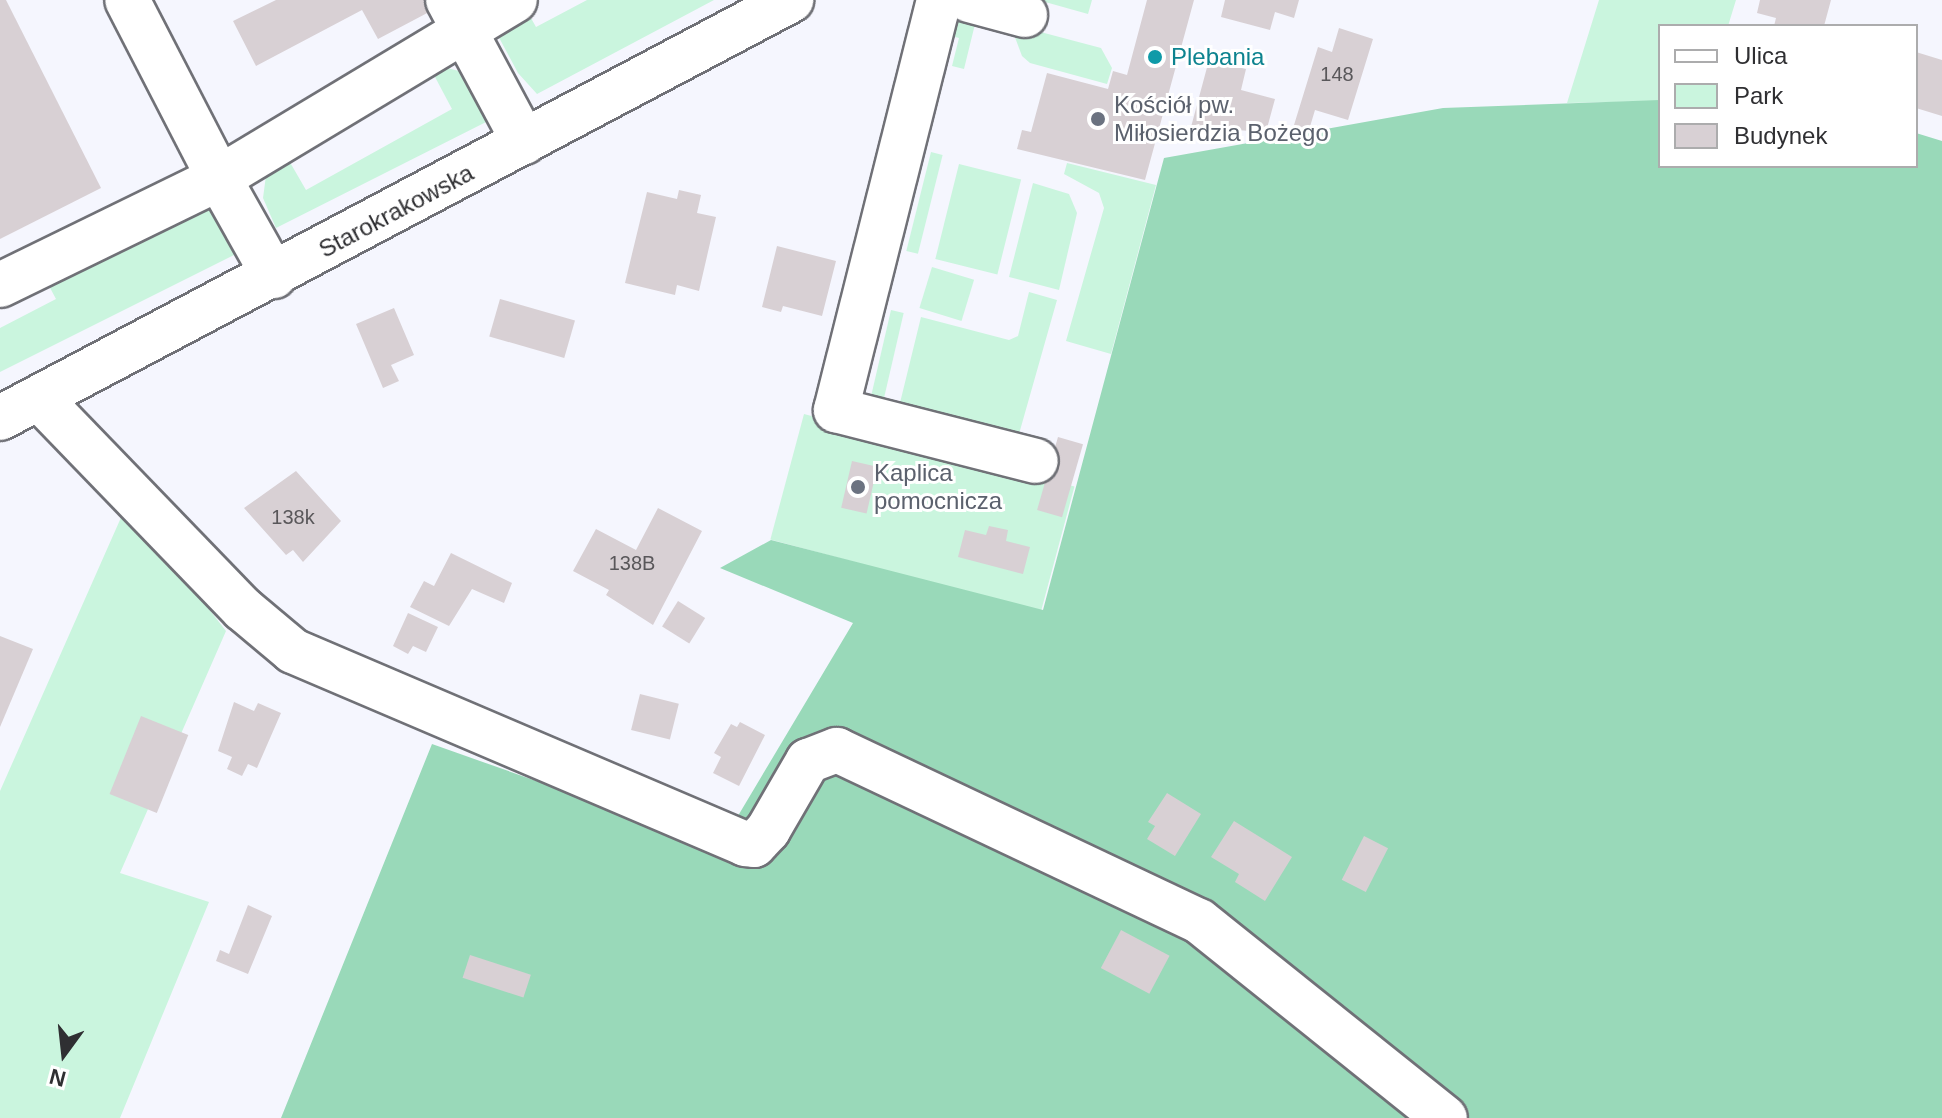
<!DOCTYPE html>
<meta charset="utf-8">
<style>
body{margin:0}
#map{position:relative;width:1942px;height:1118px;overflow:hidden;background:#f5f6fe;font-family:Arial,sans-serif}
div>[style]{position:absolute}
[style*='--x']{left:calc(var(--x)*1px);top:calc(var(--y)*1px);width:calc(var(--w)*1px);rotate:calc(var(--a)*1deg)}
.green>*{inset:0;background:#caf5de;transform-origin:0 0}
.forest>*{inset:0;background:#99d9b9}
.building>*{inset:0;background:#d8d0d4;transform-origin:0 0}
.roads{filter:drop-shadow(2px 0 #707177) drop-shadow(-2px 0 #707177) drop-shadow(0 2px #707177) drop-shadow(0 -2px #707177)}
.minor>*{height:44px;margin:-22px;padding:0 22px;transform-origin:22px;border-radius:22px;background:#fff}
.dots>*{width:22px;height:22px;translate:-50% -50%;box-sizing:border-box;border:4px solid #fff;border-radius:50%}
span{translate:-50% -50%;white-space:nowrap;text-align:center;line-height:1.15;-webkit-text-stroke:6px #fff;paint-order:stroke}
.number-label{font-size:20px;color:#59575a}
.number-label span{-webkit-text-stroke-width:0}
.culture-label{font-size:24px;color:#0d838f}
.left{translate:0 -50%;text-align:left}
.worship-label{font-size:24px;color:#5b616d}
.street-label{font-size:24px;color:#2f2f32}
.legend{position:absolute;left:1658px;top:24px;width:260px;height:144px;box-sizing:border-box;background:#fff;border:2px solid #acacad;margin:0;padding:10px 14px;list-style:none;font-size:24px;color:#2f2f32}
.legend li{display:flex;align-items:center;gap:16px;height:40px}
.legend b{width:40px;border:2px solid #acacad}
.north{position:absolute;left:24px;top:1014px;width:80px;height:80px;-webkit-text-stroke:6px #fff;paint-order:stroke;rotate:195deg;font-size:22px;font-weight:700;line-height:32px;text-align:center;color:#2f2f32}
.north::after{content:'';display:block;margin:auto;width:28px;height:36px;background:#2f2f32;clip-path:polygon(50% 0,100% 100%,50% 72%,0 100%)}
</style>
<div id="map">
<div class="green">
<div style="clip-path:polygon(587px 0,714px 0,537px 94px,518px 73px,496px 32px,527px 11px,536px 27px)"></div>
<div style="clip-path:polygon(1038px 0,1092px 0,1088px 14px)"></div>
<div style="clip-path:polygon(1599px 0,1736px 0,1728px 26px,1660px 26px,1660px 101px,1567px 103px)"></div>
<div style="clip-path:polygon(945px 9px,977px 16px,964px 69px,952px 66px,959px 38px,940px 33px)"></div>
<div style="clip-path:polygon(1010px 24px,1101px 48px,1112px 68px,1107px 84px,1030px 63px,1022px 56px)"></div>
<div style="clip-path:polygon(443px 67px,463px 72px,496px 117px,276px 228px,263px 198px,267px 168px,284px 152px,306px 190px,452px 109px,435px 77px)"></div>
<div style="left:931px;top:152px;width:12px;height:102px;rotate:14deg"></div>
<div style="clip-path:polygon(1067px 163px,1156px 185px,1111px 354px,1066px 341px,1104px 208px,1099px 193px,1064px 174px)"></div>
<div style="left:959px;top:164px;width:64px;height:98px;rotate:14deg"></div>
<div style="clip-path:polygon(1033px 183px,1069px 194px,1077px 213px,1059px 290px,1009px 277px)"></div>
<div style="clip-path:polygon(215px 204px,240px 252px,0 372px,0 328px,56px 299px,48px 284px)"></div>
<div style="left:932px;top:267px;width:44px;height:43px;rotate:17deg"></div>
<div style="clip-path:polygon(1029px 292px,1057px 300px,1019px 434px,1009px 437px,898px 411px,921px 317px,1009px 340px,1018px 336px)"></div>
<div style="left:891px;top:310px;width:13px;height:103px;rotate:13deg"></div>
<div style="left:804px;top:414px;width:280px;height:130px;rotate:15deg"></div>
<div style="clip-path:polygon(127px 504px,226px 631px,120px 873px,209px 902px,120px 1118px,0 1118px,0 791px)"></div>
</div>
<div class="forest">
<div style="clip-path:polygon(1660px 100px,1660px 166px,1916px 166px,1916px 133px,1942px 141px,1942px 1118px,281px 1118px,432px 744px,720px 846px,853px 623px,720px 568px,771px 540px,1043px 610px,1164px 158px,1443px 108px)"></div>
</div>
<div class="building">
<div style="clip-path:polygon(0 0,6px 0,101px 188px,0 239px)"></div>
<div style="clip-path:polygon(276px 0,425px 0,431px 11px,378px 39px,362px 10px,256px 66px,233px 21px)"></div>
<div style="clip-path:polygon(1147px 0,1194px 0,1145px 180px,1017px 149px,1022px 130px,1031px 132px,1047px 73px,1108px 89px,1113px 71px,1127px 75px)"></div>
<div style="clip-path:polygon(1225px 0,1299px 0,1294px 18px,1275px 12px,1270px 30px,1221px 17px)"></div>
<div style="clip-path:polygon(1760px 0,1831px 0,1824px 26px,1774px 26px,1776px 18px,1757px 13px)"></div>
<div style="clip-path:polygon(1339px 28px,1373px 39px,1348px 120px,1315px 110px,1309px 130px,1294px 125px,1318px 47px,1332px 52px)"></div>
<div style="clip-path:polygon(1916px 52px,1942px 60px,1942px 116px,1916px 108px)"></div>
<div style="clip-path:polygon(1209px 60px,1246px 69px,1241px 90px,1275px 99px,1266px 132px,1191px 127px)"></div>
<div style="clip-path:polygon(679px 190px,701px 195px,697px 213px,716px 217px,699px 291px,677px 285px,675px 295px,625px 283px,647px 192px,677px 199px)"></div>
<div style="clip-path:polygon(777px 246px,836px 261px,822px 316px,783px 306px,781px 312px,762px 307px)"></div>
<div style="left:500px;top:299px;width:78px;height:39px;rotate:16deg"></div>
<div style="clip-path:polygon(394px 308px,414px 355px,391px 365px,399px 381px,383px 388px,356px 324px)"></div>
<div style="left:1058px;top:437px;width:26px;height:76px;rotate:16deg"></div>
<div style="left:852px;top:461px;width:26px;height:48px;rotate:13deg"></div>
<div style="clip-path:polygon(296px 471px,341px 521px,303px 562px,293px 550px,286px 555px,244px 508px)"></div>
<div style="clip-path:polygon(658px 508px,702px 531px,653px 625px,606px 595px,609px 590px,573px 571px,596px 529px,636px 550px)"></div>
<div style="clip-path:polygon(989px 526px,1008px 530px,1006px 541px,1030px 547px,1023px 574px,958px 557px,965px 530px,986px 535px)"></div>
<div style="clip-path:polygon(451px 553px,512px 583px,504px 603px,472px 589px,449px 626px,410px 607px,424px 581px,434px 586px)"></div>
<div style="left:678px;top:601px;width:32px;height:30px;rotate:32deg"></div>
<div style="clip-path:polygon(408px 613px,438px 627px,426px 652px,413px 646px,408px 654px,393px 646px)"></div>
<div style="clip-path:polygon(0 636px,33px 649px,0 727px)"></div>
<div style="left:640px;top:694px;width:40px;height:37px;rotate:14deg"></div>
<div style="clip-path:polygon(234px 702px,254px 711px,258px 703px,281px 713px,257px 768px,248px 764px,242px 776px,227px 769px,232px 757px,218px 751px)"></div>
<div style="left:141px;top:716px;width:51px;height:84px;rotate:22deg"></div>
<div style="clip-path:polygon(740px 722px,765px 735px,739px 786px,713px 773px,721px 757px,714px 753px,731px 724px,737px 727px)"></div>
<div style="clip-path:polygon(1167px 793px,1201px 814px,1175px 856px,1147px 839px,1155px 826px,1148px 822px)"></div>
<div style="clip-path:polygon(1234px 821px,1292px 857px,1265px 901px,1235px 882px,1239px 874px,1211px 857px)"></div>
<div style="left:1364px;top:836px;width:27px;height:49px;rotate:27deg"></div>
<div style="clip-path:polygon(248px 905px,272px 916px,248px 974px,216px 961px,220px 950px,229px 954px)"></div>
<div style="left:1121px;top:930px;width:55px;height:43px;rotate:28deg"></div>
<div style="left:470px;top:955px;width:64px;height:24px;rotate:18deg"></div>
</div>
<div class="roads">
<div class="minor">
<div style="--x:448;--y:0;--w:161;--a:61.8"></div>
<div style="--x:939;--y:0;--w:423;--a:104.1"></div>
<div style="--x:836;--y:410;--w:206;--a:14.3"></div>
<div style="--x:969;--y:0;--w:58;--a:15"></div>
<div style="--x:274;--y:276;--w:112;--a:-119.3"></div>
<div style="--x:219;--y:178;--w:345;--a:-31"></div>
<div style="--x:0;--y:285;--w:244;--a:-26"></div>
<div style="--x:219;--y:178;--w:200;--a:-117.3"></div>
<div style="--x:39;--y:398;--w:293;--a:46"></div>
<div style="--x:243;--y:609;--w:65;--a:40"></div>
<div style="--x:293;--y:651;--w:491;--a:23.1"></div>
<div style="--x:745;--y:844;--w:9;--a:6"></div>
<div style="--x:754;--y:845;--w:21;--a:-47"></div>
<div style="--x:768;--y:830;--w:80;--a:-59.9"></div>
<div style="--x:808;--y:761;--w:31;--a:-21"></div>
<div style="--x:837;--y:750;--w:400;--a:25.3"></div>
<div style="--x:1199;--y:921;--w:315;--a:38.7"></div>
<div style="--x:0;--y:418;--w:895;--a:-27.85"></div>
</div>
</div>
<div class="dots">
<div style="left:1155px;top:57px;background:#0f9aa8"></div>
<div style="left:1098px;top:119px;background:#6b7280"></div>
<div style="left:858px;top:487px;background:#6b7280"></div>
</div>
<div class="number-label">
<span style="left:1337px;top:74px">148</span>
<span style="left:293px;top:517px">138k</span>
<span style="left:632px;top:563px">138B</span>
</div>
<div class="culture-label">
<span class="left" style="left:1171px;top:57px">Plebania</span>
</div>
<div class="worship-label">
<span class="left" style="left:1114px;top:119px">Kościół pw.<br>Miłosierdzia Bożego</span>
<span class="left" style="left:874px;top:487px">Kaplica<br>pomocnicza</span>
</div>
<div class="street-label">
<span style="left:396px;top:211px;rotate:-28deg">Starokrakowska</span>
</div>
<ul class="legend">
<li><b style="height:10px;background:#fff"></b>Ulica</li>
<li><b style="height:22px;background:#caf5de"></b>Park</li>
<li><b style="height:22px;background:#d8d0d4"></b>Budynek</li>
</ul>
<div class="north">N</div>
</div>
